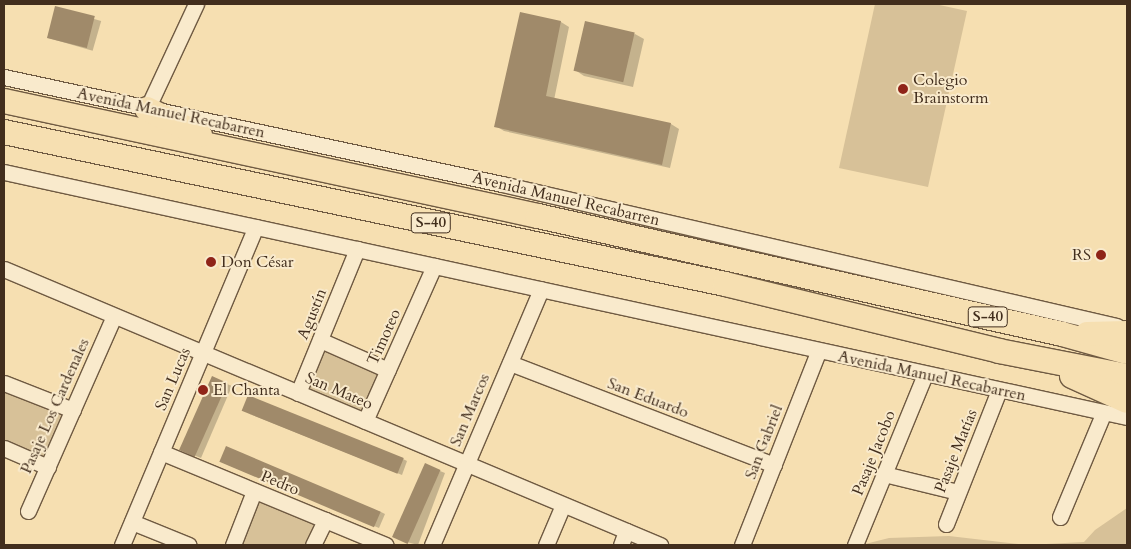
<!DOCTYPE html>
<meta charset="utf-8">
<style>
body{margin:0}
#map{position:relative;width:1131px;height:549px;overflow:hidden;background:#f6dfb1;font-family:Cardo,serif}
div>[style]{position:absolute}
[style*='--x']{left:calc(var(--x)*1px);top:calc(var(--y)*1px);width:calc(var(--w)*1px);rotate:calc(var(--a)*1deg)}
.green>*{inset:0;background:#d7c198;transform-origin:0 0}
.shadow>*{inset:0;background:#0003;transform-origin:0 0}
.building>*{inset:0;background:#a08a6a;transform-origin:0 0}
.roads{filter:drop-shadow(1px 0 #6f5a42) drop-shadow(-1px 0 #6f5a42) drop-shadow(0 1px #6f5a42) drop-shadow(0 -1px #6f5a42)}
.street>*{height:15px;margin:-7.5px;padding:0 7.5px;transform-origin:7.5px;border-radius:7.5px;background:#f9eacc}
.primary>*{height:24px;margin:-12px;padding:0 12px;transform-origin:12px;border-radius:12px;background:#f6dfb1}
.dots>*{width:14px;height:14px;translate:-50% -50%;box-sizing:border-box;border:2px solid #f9eacc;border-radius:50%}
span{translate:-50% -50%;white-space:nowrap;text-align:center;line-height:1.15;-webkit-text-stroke:4px #f9eacc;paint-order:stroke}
.shield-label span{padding:1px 4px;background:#f9eacc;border:1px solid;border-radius:4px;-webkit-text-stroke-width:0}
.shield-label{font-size:15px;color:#422e1d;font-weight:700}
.poi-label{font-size:16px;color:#422e1d}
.left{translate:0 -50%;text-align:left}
.right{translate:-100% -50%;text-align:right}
.street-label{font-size:16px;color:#422e1d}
.frame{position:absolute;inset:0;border:5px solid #422e1d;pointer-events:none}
</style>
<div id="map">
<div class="green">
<div style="clip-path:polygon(875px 4px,935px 4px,967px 11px,928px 187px,839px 168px)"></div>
<div style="left:325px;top:350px;width:59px;height:42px;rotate:25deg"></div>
<div style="clip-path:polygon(4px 388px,66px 413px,45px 460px,4px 442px)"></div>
<div style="clip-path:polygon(254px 492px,322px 521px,311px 545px,234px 545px)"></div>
<div style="clip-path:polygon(1127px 508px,1127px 545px,861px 545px,889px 538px,949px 536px,1027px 545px,1084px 542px,1095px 530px)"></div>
</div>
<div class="shadow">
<div style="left:56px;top:8px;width:47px;height:31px;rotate:16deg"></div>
<div style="clip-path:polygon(521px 14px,561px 22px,569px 27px,554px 100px,671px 124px,679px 129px,670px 168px,504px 131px,496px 126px)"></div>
<div style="clip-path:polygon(635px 34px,644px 39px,633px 87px,584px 76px,575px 70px)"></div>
<div style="clip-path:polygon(227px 384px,232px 386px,201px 458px,186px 452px)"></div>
<div style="clip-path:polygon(247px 413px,403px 459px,407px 461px,402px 475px)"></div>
<div style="clip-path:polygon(226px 464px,381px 512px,385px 514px,379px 528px)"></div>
<div style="clip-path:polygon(440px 471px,445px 473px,418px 545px,403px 541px)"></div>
</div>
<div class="building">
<div style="left:55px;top:6px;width:41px;height:33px;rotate:14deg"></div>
<div style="clip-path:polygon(520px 12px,561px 21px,546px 96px,671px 123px,662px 165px,494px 127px)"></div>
<div style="left:585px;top:21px;width:51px;height:51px;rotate:13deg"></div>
<div style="left:212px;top:376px;width:17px;height:81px;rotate:24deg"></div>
<div style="left:248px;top:395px;width:168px;height:17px;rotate:22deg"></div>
<div style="left:226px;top:446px;width:168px;height:17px;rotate:23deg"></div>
<div style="left:425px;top:463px;width:17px;height:81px;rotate:24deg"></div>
</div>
<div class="roads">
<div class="street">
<div style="--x:4;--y:77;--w:509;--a:12.13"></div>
<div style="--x:502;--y:184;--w:631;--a:13"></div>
<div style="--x:147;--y:109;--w:116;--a:-65"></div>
<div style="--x:4;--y:172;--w:1149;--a:12.31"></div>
<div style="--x:4;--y:269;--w:712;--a:22.82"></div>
<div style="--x:320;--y:340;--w:74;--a:23.8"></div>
<div style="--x:510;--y:363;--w:283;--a:21.1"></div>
<div style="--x:4;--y:383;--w:74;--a:21.4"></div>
<div style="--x:298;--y:393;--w:156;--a:-67.7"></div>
<div style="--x:365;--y:421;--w:170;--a:-66"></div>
<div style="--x:4;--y:448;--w:48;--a:23.4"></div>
<div style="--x:161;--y:452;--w:243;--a:22.5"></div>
<div style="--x:884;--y:474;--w:76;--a:13.7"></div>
<div style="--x:28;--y:511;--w:213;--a:-66.2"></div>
<div style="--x:1060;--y:517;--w:112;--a:-67.3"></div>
<div style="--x:132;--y:522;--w:61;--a:22"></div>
<div style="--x:946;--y:524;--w:144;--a:-68.4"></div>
<div style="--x:122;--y:545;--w:345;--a:-67.2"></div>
<div style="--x:233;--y:545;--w:58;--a:-68.7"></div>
<div style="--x:313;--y:545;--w:28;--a:-64"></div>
<div style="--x:432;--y:545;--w:278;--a:-66.9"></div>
<div style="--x:546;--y:545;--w:43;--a:-67"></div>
<div style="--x:621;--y:545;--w:15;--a:-70"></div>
<div style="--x:742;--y:545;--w:207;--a:-68.5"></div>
<div style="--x:855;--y:545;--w:185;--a:-67.7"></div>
</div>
<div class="primary">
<div style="--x:4;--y:101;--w:546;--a:12.15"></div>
<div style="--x:538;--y:216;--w:537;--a:12.69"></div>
<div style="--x:1062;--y:334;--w:67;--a:15.5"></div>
<div style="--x:147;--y:109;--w:59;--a:26.1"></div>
<div style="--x:4;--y:132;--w:737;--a:11.9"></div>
<div style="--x:725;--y:284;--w:282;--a:13.7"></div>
<div style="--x:999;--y:351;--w:130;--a:11.1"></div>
<div style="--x:1087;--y:334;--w:40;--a:-1.4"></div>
<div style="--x:1072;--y:376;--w:60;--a:24.4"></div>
</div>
</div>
<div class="dots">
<div style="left:903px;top:89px;background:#8f2418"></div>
<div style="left:1101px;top:255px;background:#8f2418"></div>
<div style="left:211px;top:262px;background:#8f2418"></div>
<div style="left:203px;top:390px;background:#8f2418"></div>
</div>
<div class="shield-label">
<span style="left:431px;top:223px">S-40</span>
<span style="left:988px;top:317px">S-40</span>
</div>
<div class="poi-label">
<span class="left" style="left:913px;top:89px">Colegio<br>Brainstorm</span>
<span class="right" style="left:1091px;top:255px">RS</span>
<span class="left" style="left:221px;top:262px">Don César</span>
<span class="left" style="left:213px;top:390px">El Chanta</span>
</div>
<div class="street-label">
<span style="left:171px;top:113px;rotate:12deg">Avenida Manuel Recabarren</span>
<span style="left:566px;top:199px;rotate:13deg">Avenida Manuel Recabarren</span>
<span style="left:312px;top:314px;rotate:-68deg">Agustín</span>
<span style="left:384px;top:337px;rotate:-66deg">Timoteo</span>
<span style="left:932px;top:376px;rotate:12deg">Avenida Manuel Recabarren</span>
<span style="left:173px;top:379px;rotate:-67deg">San Lucas</span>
<span style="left:339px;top:391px;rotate:23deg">San Mateo</span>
<span style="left:648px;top:398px;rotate:21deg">San Eduardo</span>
<span style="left:55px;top:406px;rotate:-66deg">Pasaje Los Cardenales</span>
<span style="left:470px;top:410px;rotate:-67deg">San Marcos</span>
<span style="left:764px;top:442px;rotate:-69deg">San Gabriel</span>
<span style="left:956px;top:451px;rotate:-68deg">Pasaje Matías</span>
<span style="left:874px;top:453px;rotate:-68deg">Pasaje Jacobo</span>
<span style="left:280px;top:483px;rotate:23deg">Pedro</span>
</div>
<div class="frame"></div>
</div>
